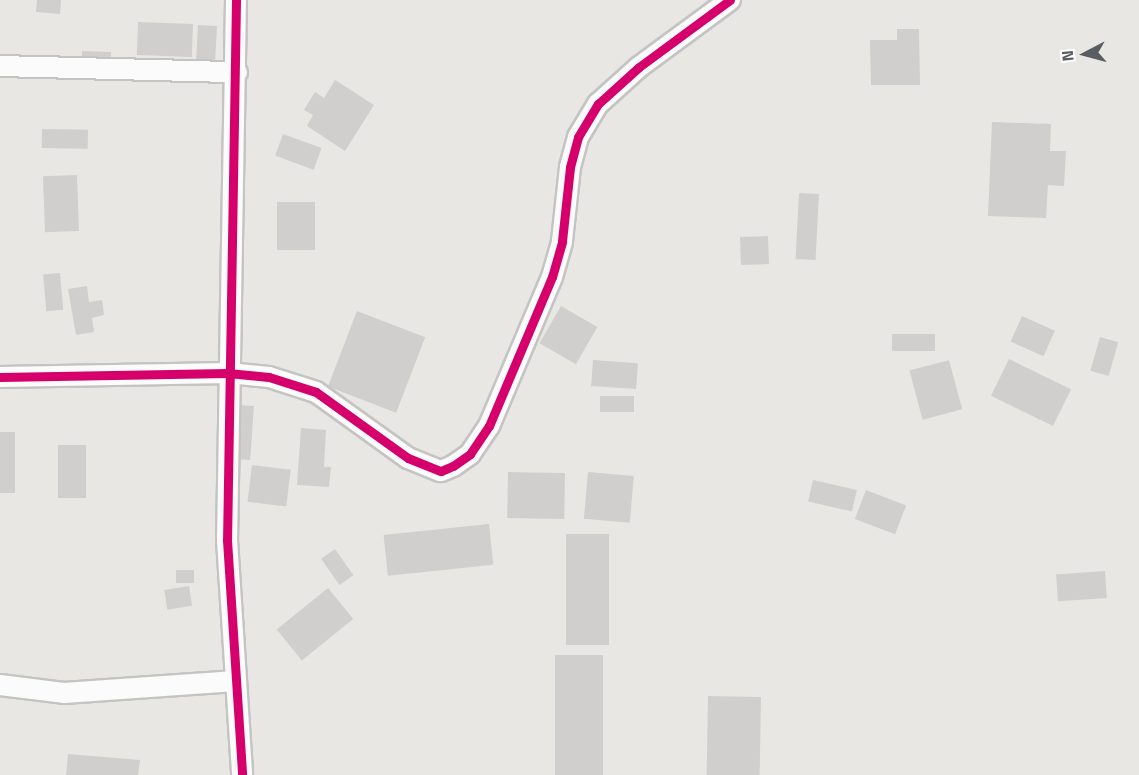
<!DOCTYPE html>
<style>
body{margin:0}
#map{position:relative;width:1139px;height:775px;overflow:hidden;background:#e9e7e3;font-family:"Titillium Web",sans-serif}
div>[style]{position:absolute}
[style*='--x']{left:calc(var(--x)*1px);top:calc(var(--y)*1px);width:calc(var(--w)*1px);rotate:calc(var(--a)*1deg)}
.building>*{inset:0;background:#d0cfcd;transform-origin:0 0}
.roads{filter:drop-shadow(2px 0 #c4c4c3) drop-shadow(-2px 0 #c4c4c3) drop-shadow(0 2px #c4c4c3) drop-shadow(0 -2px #c4c4c3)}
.street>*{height:20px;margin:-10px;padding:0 10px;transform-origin:10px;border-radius:10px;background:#fcfbfb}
.cycleway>*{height:9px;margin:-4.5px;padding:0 4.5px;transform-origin:4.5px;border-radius:4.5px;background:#d6006c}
span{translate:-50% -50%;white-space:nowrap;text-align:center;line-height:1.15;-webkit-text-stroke:4.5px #fff;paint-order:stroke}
.north{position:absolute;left:1055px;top:24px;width:60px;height:60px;-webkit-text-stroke:4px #fff;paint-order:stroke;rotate:264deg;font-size:16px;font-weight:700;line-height:24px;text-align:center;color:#595d61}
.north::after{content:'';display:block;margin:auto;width:21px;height:27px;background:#595d61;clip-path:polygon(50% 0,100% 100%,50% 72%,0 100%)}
</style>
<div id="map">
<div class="building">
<div style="clip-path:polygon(37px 0,61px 0,60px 14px,36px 12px)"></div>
<div style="left:138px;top:22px;width:55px;height:33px;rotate:2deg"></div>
<div style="left:198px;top:25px;width:19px;height:38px;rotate:3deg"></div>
<div style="clip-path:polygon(897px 29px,919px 29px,920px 85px,871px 85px,870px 40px,897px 40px)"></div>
<div style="left:82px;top:51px;width:29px;height:12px;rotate:2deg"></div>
<div style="clip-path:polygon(335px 80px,374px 105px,345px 151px,307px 126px,313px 115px,304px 110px,315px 92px,324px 98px)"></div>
<div style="clip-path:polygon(992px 122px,1051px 124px,1050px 151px,1066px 151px,1064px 186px,1048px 185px,1046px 218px,988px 216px)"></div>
<div style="left:42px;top:129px;width:46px;height:19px;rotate:1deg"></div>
<div style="left:283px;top:134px;width:41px;height:23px;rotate:20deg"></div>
<div style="left:77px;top:175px;width:56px;height:34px;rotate:88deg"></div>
<div style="left:799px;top:193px;width:20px;height:66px;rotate:3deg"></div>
<div style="left:277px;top:202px;width:38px;height:48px"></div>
<div style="left:768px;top:236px;width:28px;height:28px;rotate:88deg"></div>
<div style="left:60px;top:273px;width:37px;height:17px;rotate:85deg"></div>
<div style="clip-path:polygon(87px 286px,89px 302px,102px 300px,104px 315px,92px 318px,94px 332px,76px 335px,68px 289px)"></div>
<div style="left:561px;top:306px;width:42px;height:43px;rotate:30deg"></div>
<div style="left:357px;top:311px;width:73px;height:81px;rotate:21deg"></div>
<div style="left:1022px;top:316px;width:36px;height:28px;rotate:24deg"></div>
<div style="left:935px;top:334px;width:17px;height:43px;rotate:90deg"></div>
<div style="left:1100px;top:337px;width:19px;height:35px;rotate:16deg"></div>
<div style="left:1009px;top:359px;width:69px;height:41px;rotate:26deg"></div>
<div style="left:593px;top:360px;width:45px;height:26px;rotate:4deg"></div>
<div style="left:949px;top:360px;width:51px;height:41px;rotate:75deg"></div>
<div style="left:600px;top:396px;width:34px;height:16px"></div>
<div style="left:238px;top:405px;width:16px;height:54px;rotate:4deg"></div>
<div style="clip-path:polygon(301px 428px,326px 430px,324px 467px,331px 467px,329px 487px,297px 485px)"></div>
<div style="left:0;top:432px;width:15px;height:61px"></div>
<div style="left:58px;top:445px;width:28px;height:53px"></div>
<div style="left:252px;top:465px;width:39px;height:37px;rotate:7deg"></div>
<div style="left:508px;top:472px;width:57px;height:46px;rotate:1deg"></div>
<div style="left:588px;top:472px;width:46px;height:47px;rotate:5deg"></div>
<div style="left:813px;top:480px;width:45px;height:22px;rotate:13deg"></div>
<div style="left:866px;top:490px;width:43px;height:31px;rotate:21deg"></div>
<div style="left:489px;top:524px;width:41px;height:106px;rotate:84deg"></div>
<div style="left:566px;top:534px;width:43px;height:111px"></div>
<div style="left:335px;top:549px;width:32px;height:17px;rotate:55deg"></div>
<div style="left:194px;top:570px;width:13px;height:18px;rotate:90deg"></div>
<div style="left:1105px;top:571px;width:27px;height:49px;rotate:86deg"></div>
<div style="left:189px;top:586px;width:20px;height:25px;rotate:81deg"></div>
<div style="left:328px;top:588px;width:40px;height:66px;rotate:51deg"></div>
<div style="left:555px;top:655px;width:48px;height:120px"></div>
<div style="left:708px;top:696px;width:53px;height:79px;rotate:1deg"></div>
<div style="clip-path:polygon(68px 754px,140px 760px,138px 775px,66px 775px)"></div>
</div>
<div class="roads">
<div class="street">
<div style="--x:236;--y:0;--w:540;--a:90.95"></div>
<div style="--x:227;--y:540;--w:235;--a:86.3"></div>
<div style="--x:0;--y:66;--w:237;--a:1.5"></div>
<div style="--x:0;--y:377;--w:228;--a:-1"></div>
<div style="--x:228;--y:373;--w:41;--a:5.6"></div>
<div style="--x:269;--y:377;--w:49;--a:17.7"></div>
<div style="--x:316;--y:392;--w:113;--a:35.7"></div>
<div style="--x:408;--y:458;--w:35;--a:22"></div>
<div style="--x:441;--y:471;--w:13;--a:-23"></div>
<div style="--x:453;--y:466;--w:21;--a:-35"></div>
<div style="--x:470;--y:454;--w:34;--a:-56"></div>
<div style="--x:489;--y:426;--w:162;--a:-67.1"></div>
<div style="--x:552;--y:277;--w:37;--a:-74"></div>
<div style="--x:562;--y:241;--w:74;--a:-83.8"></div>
<div style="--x:570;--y:167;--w:31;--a:-75"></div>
<div style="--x:578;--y:137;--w:39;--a:-59"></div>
<div style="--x:598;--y:104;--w:55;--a:-42.1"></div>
<div style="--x:639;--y:67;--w:113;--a:-36.4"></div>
<div style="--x:0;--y:685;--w:64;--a:7.1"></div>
<div style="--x:64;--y:693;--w:172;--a:-4"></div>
</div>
</div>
<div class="cycleway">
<div style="--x:236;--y:0;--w:540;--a:90.95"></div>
<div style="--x:227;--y:540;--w:235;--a:86.3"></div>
<div style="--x:0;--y:377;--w:228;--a:-1"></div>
<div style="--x:228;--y:373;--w:41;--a:5.6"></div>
<div style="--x:269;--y:377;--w:49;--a:17.7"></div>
<div style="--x:316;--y:392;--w:113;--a:35.7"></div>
<div style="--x:408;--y:458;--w:35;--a:22"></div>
<div style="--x:441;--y:471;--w:13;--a:-23"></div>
<div style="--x:453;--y:466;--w:21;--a:-35"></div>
<div style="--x:470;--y:454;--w:34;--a:-56"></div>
<div style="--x:489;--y:426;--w:162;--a:-67.1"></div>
<div style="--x:552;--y:277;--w:37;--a:-74"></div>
<div style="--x:562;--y:241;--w:74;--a:-83.8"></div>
<div style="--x:570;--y:167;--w:31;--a:-75"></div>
<div style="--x:578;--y:137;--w:39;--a:-59"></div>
<div style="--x:598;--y:104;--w:55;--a:-42.1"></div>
<div style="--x:639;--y:67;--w:113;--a:-36.4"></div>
</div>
<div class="north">N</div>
</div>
